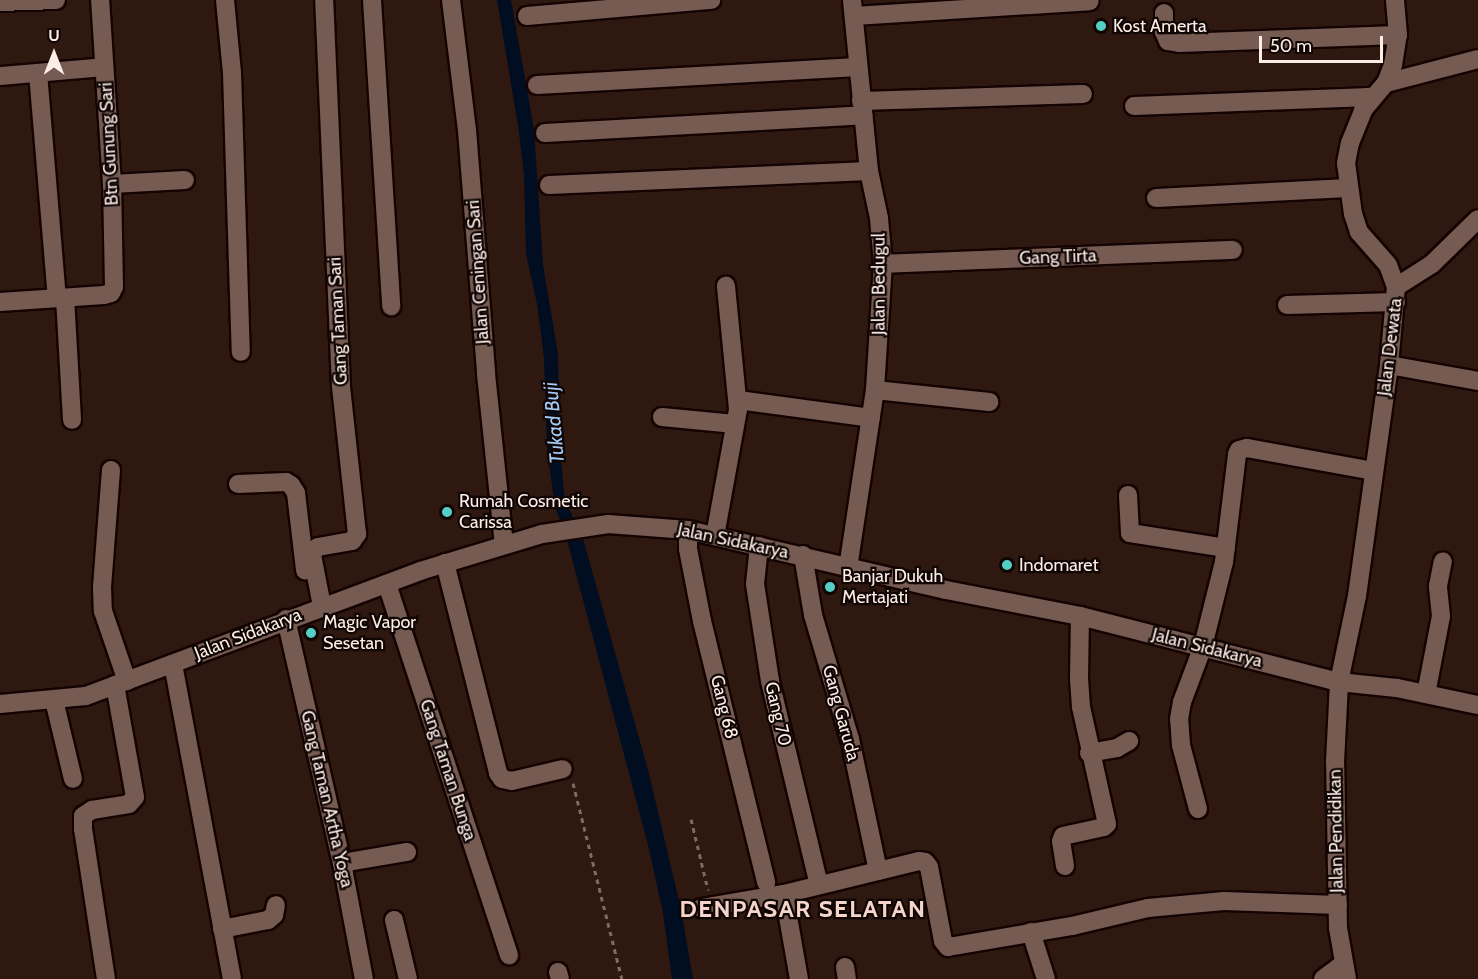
<!DOCTYPE html>
<style>
body{margin:0}
#map{position:relative;width:1478px;height:979px;overflow:hidden;background:#2e1810;font-family:Cabin,sans-serif}
div>[style]{position:absolute}
[style*='--x']{left:calc(var(--x)*1px);top:calc(var(--y)*1px);width:calc(var(--w)*1px);rotate:calc(var(--a)*1deg)}
.water>*{inset:0;background:#010e22}
.path>*{height:3px;margin-top:-1.5px;transform-origin:0;background:repeating-linear-gradient(90deg,#7e6b64 0 4.5px,transparent 0 9px)}
.roads{filter:drop-shadow(2px 0 #150301) drop-shadow(-2px 0 #150301) drop-shadow(0 2px #150301) drop-shadow(0 -2px #150301)}
.minor>*{height:18px;margin:-9px;padding:0 9px;transform-origin:9px;border-radius:9px;background:#765b52}
.dots>*{width:16px;height:16px;translate:-50% -50%;box-sizing:border-box;border:3px solid #0f0604;border-radius:50%}
span{translate:-50% -50%;white-space:nowrap;text-align:center;line-height:1.15;-webkit-text-stroke:4.5px #0f0604;paint-order:stroke}
.poi-label{font-size:18px;color:#fdede7}
.left{translate:0 -50%;text-align:left}
.street-label{font-size:18px;color:#fdede7}
.water-label{font-size:20px;color:#a5cbf9;font-style:italic}
.district-label{font-size:24px;color:#f5d5ca;font-weight:700;letter-spacing:1.5px}
.north{position:absolute;left:24px;top:24px;width:60px;height:60px;-webkit-text-stroke:4px #0f0604;paint-order:stroke;rotate:0deg;font-size:16px;font-weight:700;line-height:24px;text-align:center;color:#fdede7}
.north::after{content:'';display:block;margin:auto;width:21px;height:27px;background:#fdede7;clip-path:polygon(50% 0,100% 100%,50% 72%,0 100%)}
.scale{position:absolute;left:1259px;top:36px;width:124px;height:27px;box-sizing:border-box;border:3px solid #fdede7;border-top:0;padding-left:8px;font-size:18px;line-height:21px;white-space:nowrap;color:#fdede7;-webkit-text-stroke:4px #0f0604;paint-order:stroke}
</style>
<div id="map">
<div class="water">
<div style="clip-path:polygon(497px 0,511px 0,534px 129px,543px 265px,558px 354px,560px 451px,565px 501px,582px 535px,648px 770px,681px 909px,693px 979px,672px 979px,663px 913px,648px 845px,566px 536px,555px 507px,547px 449px,544px 358px,537px 304px,526px 254px,524px 176px,519px 132px)"></div>
</div>
<div class="path">
<div style="--x:573;--y:783;--w:202;--a:76"></div>
<div style="--x:691;--y:819;--w:73;--a:76.5"></div>
</div>
<div class="roads">
<div class="minor">
<div style="--x:225;--y:0;--w:73;--a:84.5"></div>
<div style="--x:232;--y:73;--w:279;--a:88.2"></div>
<div style="--x:372;--y:0;--w:307;--a:86.4"></div>
<div style="--x:451;--y:0;--w:131;--a:83"></div>
<div style="--x:467;--y:130;--w:245;--a:85.5"></div>
<div style="--x:486;--y:374;--w:171;--a:84"></div>
<div style="--x:0;--y:2;--w:56;--a:-2"></div>
<div style="--x:1164;--y:13;--w:19;--a:90"></div>
<div style="--x:1164;--y:32;--w:10;--a:66"></div>
<div style="--x:1168;--y:41;--w:11;--a:10"></div>
<div style="--x:1179;--y:43;--w:219;--a:-2.1"></div>
<div style="--x:527;--y:16;--w:185;--a:-5"></div>
<div style="--x:854;--y:16;--w:236;--a:-3.6"></div>
<div style="--x:38;--y:73;--w:226;--a:85.2"></div>
<div style="--x:0;--y:76;--w:104;--a:-4.9"></div>
<div style="--x:1386;--y:83;--w:95;--a:-14.6"></div>
<div style="--x:537;--y:85;--w:321;--a:-3.2"></div>
<div style="--x:861;--y:101;--w:222;--a:-1.8"></div>
<div style="--x:1134;--y:106;--w:238;--a:-2.2"></div>
<div style="--x:545;--y:133;--w:319;--a:-3.2"></div>
<div style="--x:112;--y:184;--w:73;--a:-3.1"></div>
<div style="--x:549;--y:185;--w:320;--a:-2.5"></div>
<div style="--x:1156;--y:198;--w:192;--a:-3"></div>
<div style="--x:883;--y:264;--w:350;--a:-2.3"></div>
<div style="--x:1396;--y:287;--w:43;--a:-32.6"></div>
<div style="--x:1432;--y:264;--w:64;--a:-44.4"></div>
<div style="--x:65;--y:298;--w:122;--a:86.7"></div>
<div style="--x:0;--y:302;--w:104;--a:-3.9"></div>
<div style="--x:104;--y:295;--w:7;--a:-16"></div>
<div style="--x:111;--y:293;--w:7;--a:-63"></div>
<div style="--x:114;--y:287;--w:103;--a:-91.1"></div>
<div style="--x:112;--y:184;--w:184;--a:-93.7"></div>
<div style="--x:1287;--y:305;--w:109;--a:-1.6"></div>
<div style="--x:1389;--y:365;--w:90;--a:10.2"></div>
<div style="--x:875;--y:390;--w:115;--a:6"></div>
<div style="--x:738;--y:400;--w:134;--a:7.7"></div>
<div style="--x:662;--y:417;--w:73;--a:5.5"></div>
<div style="--x:111;--y:470;--w:117;--a:94.4"></div>
<div style="--x:102;--y:587;--w:24;--a:88"></div>
<div style="--x:103;--y:611;--w:74;--a:71.1"></div>
<div style="--x:238;--y:484;--w:48;--a:-2.4"></div>
<div style="--x:286;--y:482;--w:6;--a:31"></div>
<div style="--x:291;--y:485;--w:9;--a:58"></div>
<div style="--x:296;--y:493;--w:78;--a:83.3"></div>
<div style="--x:1128;--y:495;--w:38;--a:87"></div>
<div style="--x:1130;--y:533;--w:97;--a:8.9"></div>
<div style="--x:688;--y:530;--w:19;--a:90"></div>
<div style="--x:688;--y:549;--w:73;--a:79"></div>
<div style="--x:702;--y:621;--w:269;--a:76.2"></div>
<div style="--x:715;--y:536;--w:129;--a:-79.7"></div>
<div style="--x:738;--y:409;--w:124;--a:-95.6"></div>
<div style="--x:759;--y:546;--w:38;--a:96"></div>
<div style="--x:755;--y:584;--w:98;--a:81.2"></div>
<div style="--x:770;--y:681;--w:206;--a:76.5"></div>
<div style="--x:803;--y:555;--w:61;--a:80.5"></div>
<div style="--x:813;--y:615;--w:129;--a:73.4"></div>
<div style="--x:850;--y:739;--w:135;--a:78"></div>
<div style="--x:445;--y:563;--w:217;--a:75.8"></div>
<div style="--x:498;--y:773;--w:7;--a:56"></div>
<div style="--x:502;--y:779;--w:10;--a:11"></div>
<div style="--x:512;--y:781;--w:52;--a:-13.2"></div>
<div style="--x:848;--y:568;--w:180;--a:-81.4"></div>
<div style="--x:875;--y:390;--w:126;--a:-86.4"></div>
<div style="--x:883;--y:264;--w:46;--a:-95"></div>
<div style="--x:879;--y:218;--w:48;--a:-102"></div>
<div style="--x:869;--y:171;--w:172;--a:-95.7"></div>
<div style="--x:387;--y:584;--w:391;--a:71.8"></div>
<div style="--x:322;--y:606;--w:52;--a:-101.1"></div>
<div style="--x:312;--y:555;--w:5;--a:-68"></div>
<div style="--x:314;--y:550;--w:5;--a:-37"></div>
<div style="--x:318;--y:547;--w:35;--a:-10"></div>
<div style="--x:352;--y:541;--w:9;--a:-54"></div>
<div style="--x:357;--y:534;--w:149;--a:-96.2"></div>
<div style="--x:341;--y:386;--w:386;--a:-92.5"></div>
<div style="--x:286;--y:619;--w:250;--a:77.1"></div>
<div style="--x:342;--y:863;--w:118;--a:79.3"></div>
<div style="--x:173;--y:664;--w:320;--a:79.4"></div>
<div style="--x:1426;--y:694;--w:79;--a:-79.1"></div>
<div style="--x:1441;--y:616;--w:30;--a:-96"></div>
<div style="--x:1438;--y:586;--w:25;--a:-79"></div>
<div style="--x:54;--y:700;--w:81;--a:76.5"></div>
<div style="--x:0;--y:704;--w:86;--a:-5.3"></div>
<div style="--x:86;--y:696;--w:357;--a:-20.5"></div>
<div style="--x:420;--y:571;--w:127;--a:-16.9"></div>
<div style="--x:542;--y:534;--w:67;--a:-8.6"></div>
<div style="--x:608;--y:524;--w:80;--a:4.3"></div>
<div style="--x:688;--y:530;--w:265;--a:13.1"></div>
<div style="--x:946;--y:590;--w:136;--a:11"></div>
<div style="--x:1080;--y:616;--w:267;--a:14.3"></div>
<div style="--x:1339;--y:682;--w:58;--a:5.9"></div>
<div style="--x:1397;--y:688;--w:83;--a:11.9"></div>
<div style="--x:1089;--y:753;--w:28;--a:-10"></div>
<div style="--x:1117;--y:748;--w:14;--a:-30"></div>
<div style="--x:1198;--y:809;--w:66;--a:-104.9"></div>
<div style="--x:1181;--y:745;--w:26;--a:-94"></div>
<div style="--x:1179;--y:719;--w:17;--a:-80"></div>
<div style="--x:1182;--y:702;--w:60;--a:-69.4"></div>
<div style="--x:1203;--y:646;--w:87;--a:-76"></div>
<div style="--x:1224;--y:562;--w:109;--a:-83.1"></div>
<div style="--x:1237;--y:454;--w:4;--a:-63"></div>
<div style="--x:1239;--y:450;--w:8;--a:-14"></div>
<div style="--x:1247;--y:448;--w:128;--a:10.3"></div>
<div style="--x:342;--y:863;--w:66;--a:-9.6"></div>
<div style="--x:1065;--y:866;--w:25;--a:-99"></div>
<div style="--x:1061;--y:841;--w:5;--a:-68"></div>
<div style="--x:1063;--y:836;--w:42;--a:-12.4"></div>
<div style="--x:1104;--y:827;--w:4;--a:-45"></div>
<div style="--x:1107;--y:824;--w:120;--a:-102.5"></div>
<div style="--x:1081;--y:707;--w:28;--a:-94"></div>
<div style="--x:1079;--y:679;--w:63;--a:-89.1"></div>
<div style="--x:784;--y:894;--w:86;--a:80"></div>
<div style="--x:701;--y:908;--w:84;--a:-9.6"></div>
<div style="--x:784;--y:894;--w:139;--a:-13.7"></div>
<div style="--x:919;--y:861;--w:6;--a:9"></div>
<div style="--x:925;--y:862;--w:6;--a:51"></div>
<div style="--x:929;--y:867;--w:75;--a:79.3"></div>
<div style="--x:943;--y:941;--w:8;--a:50"></div>
<div style="--x:948;--y:947;--w:126;--a:-9.6"></div>
<div style="--x:1072;--y:926;--w:78;--a:-13.3"></div>
<div style="--x:1148;--y:908;--w:76;--a:-5.3"></div>
<div style="--x:1224;--y:901;--w:114;--a:2"></div>
<div style="--x:394;--y:920;--w:61;--a:76.7"></div>
<div style="--x:222;--y:929;--w:47;--a:-11.1"></div>
<div style="--x:268;--y:920;--w:8;--a:-40"></div>
<div style="--x:274;--y:915;--w:10;--a:-79"></div>
<div style="--x:1031;--y:932;--w:49;--a:72.3"></div>
<div style="--x:845;--y:967;--w:12;--a:81"></div>
<div style="--x:558;--y:972;--w:7;--a:74"></div>
<div style="--x:106;--y:979;--w:152;--a:-98.7"></div>
<div style="--x:83;--y:829;--w:13;--a:-90"></div>
<div style="--x:83;--y:816;--w:11;--a:-34"></div>
<div style="--x:92;--y:810;--w:37;--a:-9"></div>
<div style="--x:129;--y:804;--w:9;--a:-49"></div>
<div style="--x:135;--y:797;--w:114;--a:-100.1"></div>
<div style="--x:1323;--y:979;--w:25;--a:-37"></div>
<div style="--x:1347;--y:979;--w:52;--a:-100"></div>
<div style="--x:1338;--y:928;--w:166;--a:-91"></div>
<div style="--x:1335;--y:762;--w:80;--a:-87.1"></div>
<div style="--x:1339;--y:682;--w:88;--a:-78.2"></div>
<div style="--x:1357;--y:596;--w:233;--a:-82.1"></div>
<div style="--x:1389;--y:365;--w:78;--a:-84.9"></div>
<div style="--x:1396;--y:287;--w:23;--a:-110"></div>
<div style="--x:1388;--y:265;--w:44;--a:-131.3"></div>
<div style="--x:1359;--y:232;--w:19;--a:-108"></div>
<div style="--x:1353;--y:214;--w:51;--a:-97.8"></div>
<div style="--x:1346;--y:163;--w:20;--a:-79"></div>
<div style="--x:1350;--y:143;--w:35;--a:-68"></div>
<div style="--x:1363;--y:110;--w:35;--a:-50"></div>
<div style="--x:1386;--y:83;--w:19;--a:-69"></div>
<div style="--x:1393;--y:65;--w:30;--a:-81"></div>
<div style="--x:1398;--y:35;--w:35;--a:-95"></div>
</div>
</div>
<div class="dots">
<div style="left:1101px;top:26px;background:#55cec6"></div>
<div style="left:447px;top:512px;background:#55cec6"></div>
<div style="left:1007px;top:565px;background:#55cec6"></div>
<div style="left:830px;top:587px;background:#55cec6"></div>
<div style="left:311px;top:633px;background:#55cec6"></div>
</div>
<div class="poi-label">
<span class="left" style="left:1113px;top:26px">Kost Amerta</span>
<span class="left" style="left:459px;top:512px">Rumah Cosmetic<br>Carissa</span>
<span class="left" style="left:1019px;top:565px">Indomaret</span>
<span class="left" style="left:842px;top:587px">Banjar Dukuh<br>Mertajati</span>
<span class="left" style="left:323px;top:633px">Magic Vapor<br>Sesetan</span>
</div>
<div class="street-label">
<span style="left:109px;top:144px;rotate:-93deg">Btn Gunung Sari</span>
<span style="left:1058px;top:257px;rotate:-2deg">Gang Tirta</span>
<span style="left:478px;top:272px;rotate:-94deg">Jalan Ceningan Sari</span>
<span style="left:879px;top:284px;rotate:-90deg">Jalan Bedugul</span>
<span style="left:338px;top:321px;rotate:-93deg">Gang Taman Sari</span>
<span style="left:1390px;top:347px;rotate:-83deg">Jalan Dewata</span>
<span style="left:733px;top:541px;rotate:12deg">Jalan Sidakarya</span>
<span style="left:248px;top:634px;rotate:-21deg">Jalan Sidakarya</span>
<span style="left:1207px;top:648px;rotate:14deg">Jalan Sidakarya</span>
<span style="left:724px;top:707px;rotate:76deg">Gang 68</span>
<span style="left:841px;top:713px;rotate:75deg">Gang Garuda</span>
<span style="left:778px;top:714px;rotate:77deg">Gang 70</span>
<span style="left:448px;top:770px;rotate:72deg">Gang Taman Bunga</span>
<span style="left:327px;top:799px;rotate:77deg">Gang Taman Artha Yoga</span>
<span style="left:1336px;top:831px;rotate:-91deg">Jalan Pendidikan</span>
</div>
<div class="water-label">
<span style="left:554px;top:423px;rotate:-95deg">Tukad Buji</span>
</div>
<div class="district-label">
<span style="left:803px;top:909px">DENPASAR SELATAN</span>
</div>
<div class="north">U</div>
<div class="scale">50 m</div>
</div>
